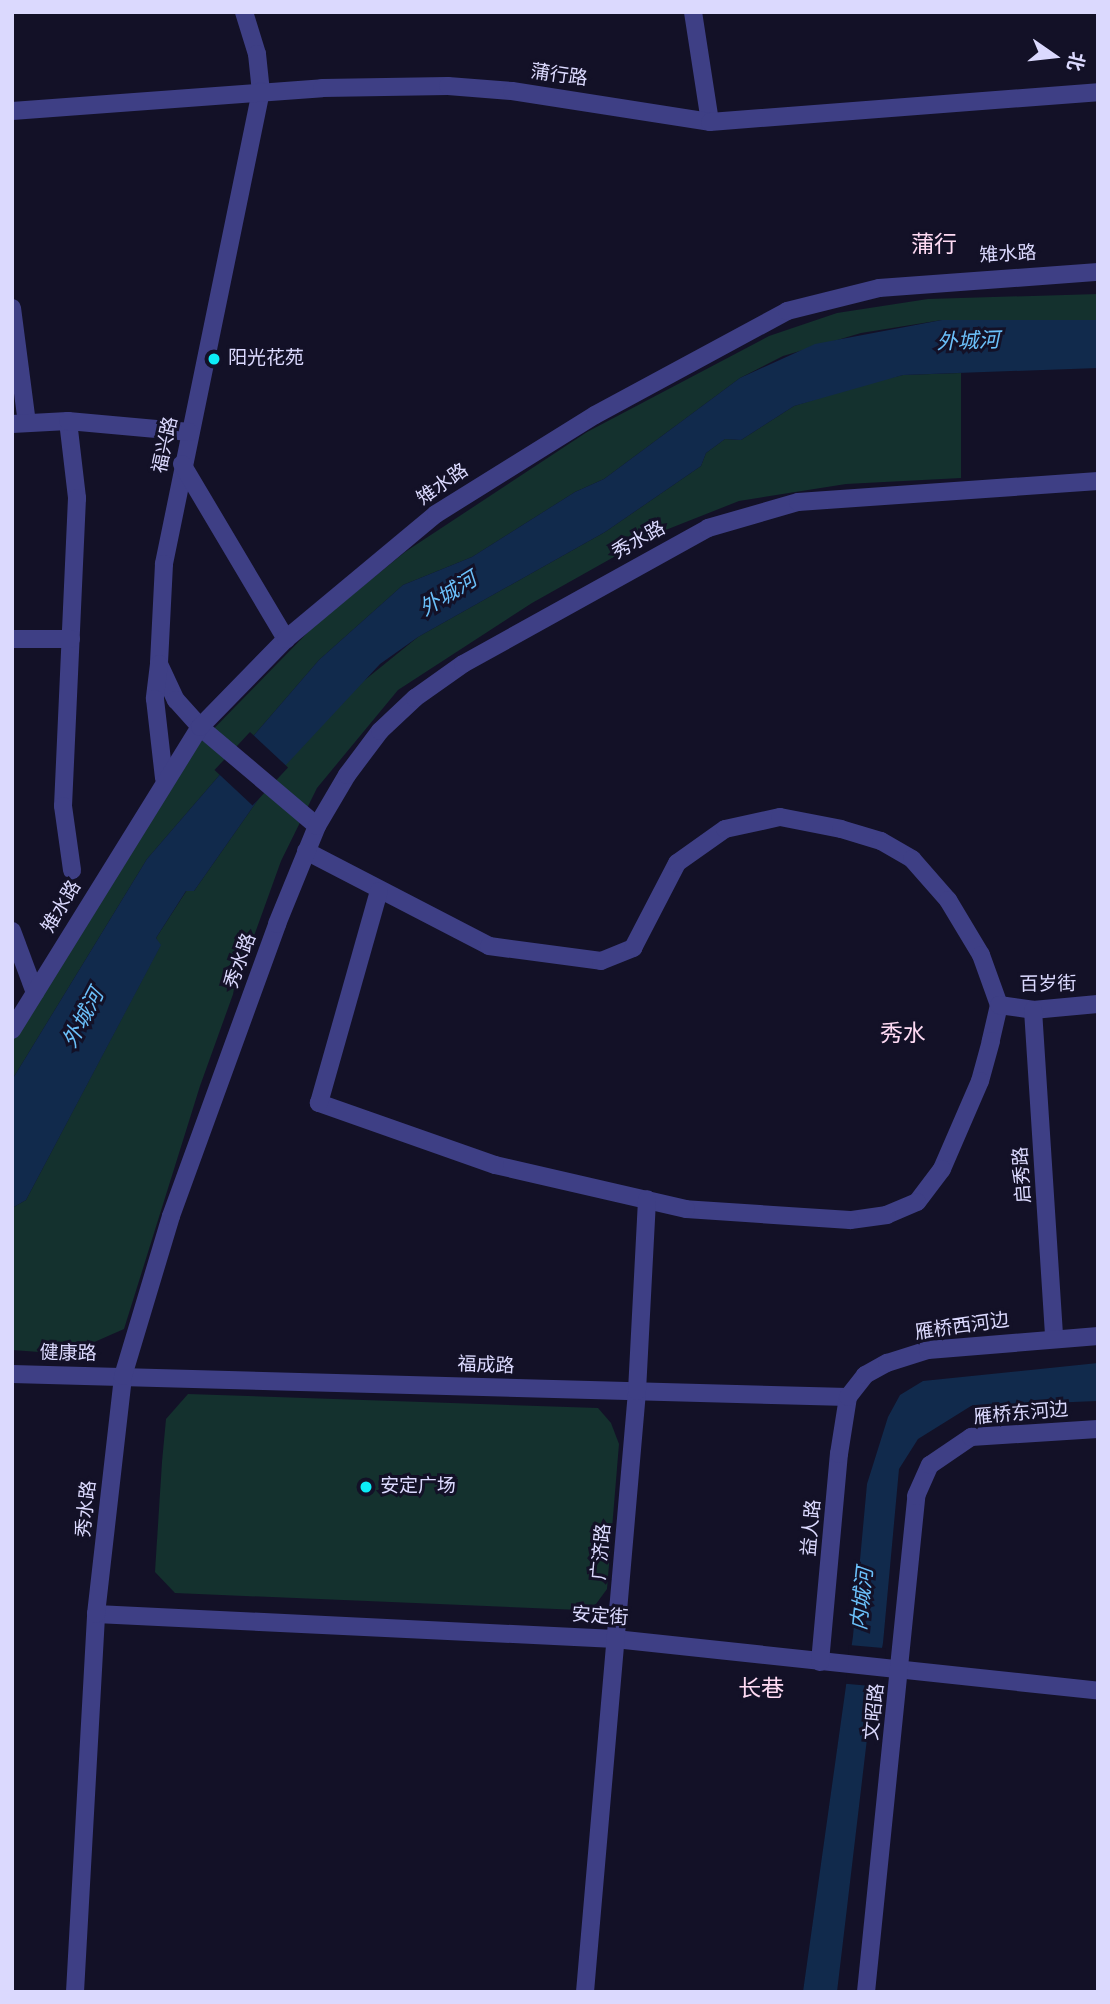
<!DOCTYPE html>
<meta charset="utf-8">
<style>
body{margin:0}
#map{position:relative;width:1110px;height:2004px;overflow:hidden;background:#131127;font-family:"Source Sans 3","Noto Sans SC",sans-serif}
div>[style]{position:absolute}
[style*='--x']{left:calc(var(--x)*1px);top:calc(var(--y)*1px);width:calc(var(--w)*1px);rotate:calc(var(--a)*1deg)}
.green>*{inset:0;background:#14312e}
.water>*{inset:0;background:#112a4c}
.pier>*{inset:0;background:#131127;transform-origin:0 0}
.minor>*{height:18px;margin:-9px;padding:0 9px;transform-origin:9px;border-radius:9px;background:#3e3f85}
.dots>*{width:19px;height:19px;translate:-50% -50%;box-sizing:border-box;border:4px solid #131127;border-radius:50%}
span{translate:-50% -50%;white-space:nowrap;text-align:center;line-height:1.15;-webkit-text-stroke:6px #131127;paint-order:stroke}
.street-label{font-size:19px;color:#dbd9fe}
.poi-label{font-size:19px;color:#dbd9fe}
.left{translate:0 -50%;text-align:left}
.water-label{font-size:21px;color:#6bc0fa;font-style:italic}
.quarter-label{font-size:23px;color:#fedaf3}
.frame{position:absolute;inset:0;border:14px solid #dbd9fe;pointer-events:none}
.north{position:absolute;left:1019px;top:21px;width:70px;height:70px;-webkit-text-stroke:5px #131127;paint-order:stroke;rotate:104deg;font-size:19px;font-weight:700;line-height:28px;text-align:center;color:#dbd9fe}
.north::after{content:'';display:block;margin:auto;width:24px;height:32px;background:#dbd9fe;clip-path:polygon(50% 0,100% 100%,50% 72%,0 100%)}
</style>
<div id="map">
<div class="green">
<div style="clip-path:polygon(1098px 294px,1098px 320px,942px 320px,861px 333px,783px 356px,740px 378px,604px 479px,575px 492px,472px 557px,403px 585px,319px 660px,147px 859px,12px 1080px,12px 1039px,191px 752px,314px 626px,405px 552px,587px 432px,769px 336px,837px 313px,928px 299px)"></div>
<div style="clip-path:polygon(961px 373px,961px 478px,846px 484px,739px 501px,653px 535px,532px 603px,398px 690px,317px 788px,281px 861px,200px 1086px,124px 1329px,67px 1354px,12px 1350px,12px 1208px,26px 1200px,160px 946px,156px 938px,187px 890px,194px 891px,271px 781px,350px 692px,418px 637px,605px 532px,701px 466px,706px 453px,725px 439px,741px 440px,794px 406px,861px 385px,903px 375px)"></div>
<div style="clip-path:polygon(188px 1394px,598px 1408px,611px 1423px,619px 1444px,607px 1589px,596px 1604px,580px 1610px,175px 1593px,155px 1572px,162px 1462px,166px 1419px)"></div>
</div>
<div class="water">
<div style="clip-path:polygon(942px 320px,1098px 320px,1098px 368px,903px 375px,794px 406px,741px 440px,725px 439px,706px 453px,701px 466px,605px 532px,418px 637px,380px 664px,271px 781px,194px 891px,186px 891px,156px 938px,161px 945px,26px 1200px,12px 1208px,12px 1080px,147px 859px,319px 660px,403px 585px,472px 557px,575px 492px,604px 479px,740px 378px,815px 344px)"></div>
<div style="clip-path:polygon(1098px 1363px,1098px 1401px,971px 1406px,918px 1439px,899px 1469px,883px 1643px,871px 1705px,837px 1992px,803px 1992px,853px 1636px,867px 1484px,888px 1417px,900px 1395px,923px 1381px)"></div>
</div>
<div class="pier">
<div style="left:250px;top:732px;width:52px;height:52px;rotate:43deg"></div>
<div style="left:849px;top:1645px;width:37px;height:39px;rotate:5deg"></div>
</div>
<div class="minor">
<div style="--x:244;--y:12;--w:44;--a:72.8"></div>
<div style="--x:257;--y:54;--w:37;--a:84"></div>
<div style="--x:261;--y:91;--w:483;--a:101.6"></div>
<div style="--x:164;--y:564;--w:100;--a:92.9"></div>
<div style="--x:159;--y:664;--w:40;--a:65"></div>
<div style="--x:176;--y:700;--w:36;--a:48"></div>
<div style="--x:200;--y:727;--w:153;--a:40.2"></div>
<div style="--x:693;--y:12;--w:111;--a:81.2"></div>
<div style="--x:12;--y:111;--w:311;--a:-4.2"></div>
<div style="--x:322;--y:88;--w:126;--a:-0.9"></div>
<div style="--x:448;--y:86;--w:64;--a:4.5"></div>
<div style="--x:512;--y:91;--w:200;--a:8.9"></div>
<div style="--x:710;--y:122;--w:389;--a:-4.4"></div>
<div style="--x:12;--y:308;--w:116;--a:82.6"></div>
<div style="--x:68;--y:421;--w:78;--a:83.3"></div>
<div style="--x:77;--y:498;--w:308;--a:92.6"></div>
<div style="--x:63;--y:806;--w:65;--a:82"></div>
<div style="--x:12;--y:424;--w:56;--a:-3.1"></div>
<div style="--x:68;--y:421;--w:122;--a:5.2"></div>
<div style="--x:182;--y:464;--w:204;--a:59.3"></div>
<div style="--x:12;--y:639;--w:59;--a:0"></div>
<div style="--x:159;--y:664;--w:35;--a:97"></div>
<div style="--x:155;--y:699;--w:80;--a:83.5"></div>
<div style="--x:306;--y:851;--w:206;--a:27.4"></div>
<div style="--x:489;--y:946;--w:113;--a:7.6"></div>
<div style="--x:601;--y:961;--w:35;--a:-22"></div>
<div style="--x:633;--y:948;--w:96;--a:-62.6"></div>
<div style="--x:677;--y:863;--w:59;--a:-35.3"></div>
<div style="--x:725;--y:829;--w:56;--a:-12.3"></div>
<div style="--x:780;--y:817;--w:62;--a:11.1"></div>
<div style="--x:841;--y:829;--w:42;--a:16.7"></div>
<div style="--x:881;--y:841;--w:36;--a:30"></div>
<div style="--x:912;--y:859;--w:55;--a:48.7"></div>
<div style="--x:948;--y:900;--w:64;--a:59"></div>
<div style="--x:981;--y:955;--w:53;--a:70.2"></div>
<div style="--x:999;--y:1005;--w:37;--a:103"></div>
<div style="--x:991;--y:1041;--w:41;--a:105.4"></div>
<div style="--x:980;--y:1081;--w:96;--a:113.4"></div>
<div style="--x:942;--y:1169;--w:41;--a:127.1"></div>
<div style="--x:917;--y:1202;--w:33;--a:157"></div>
<div style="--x:887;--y:1215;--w:37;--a:172"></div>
<div style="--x:850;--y:1220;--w:164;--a:-176.2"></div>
<div style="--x:686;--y:1209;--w:196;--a:-167"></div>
<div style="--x:495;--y:1165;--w:187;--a:-160.6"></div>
<div style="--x:319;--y:1103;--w:220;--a:-74.2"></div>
<div style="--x:12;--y:931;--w:66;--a:69.6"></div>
<div style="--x:999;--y:1005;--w:34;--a:8"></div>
<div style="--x:1033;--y:1010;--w:65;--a:-5.3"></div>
<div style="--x:1033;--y:1010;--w:328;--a:86.3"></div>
<div style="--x:12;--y:1030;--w:357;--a:-58.2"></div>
<div style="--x:200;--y:727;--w:123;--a:-45.7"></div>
<div style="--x:286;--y:639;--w:195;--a:-39.8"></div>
<div style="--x:436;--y:514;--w:187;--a:-31.9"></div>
<div style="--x:595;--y:415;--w:218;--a:-28.4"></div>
<div style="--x:787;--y:311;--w:95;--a:-14"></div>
<div style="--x:879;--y:288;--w:220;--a:-4.2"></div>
<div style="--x:12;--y:1374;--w:836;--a:1.58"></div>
<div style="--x:96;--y:1614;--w:520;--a:2.76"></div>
<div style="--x:615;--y:1639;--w:486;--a:6.1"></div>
<div style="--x:820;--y:1662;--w:209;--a:-84.8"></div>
<div style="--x:839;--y:1454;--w:58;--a:-81"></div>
<div style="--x:848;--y:1397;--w:28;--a:-52"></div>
<div style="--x:865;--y:1375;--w:25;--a:-29"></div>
<div style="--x:887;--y:1363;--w:43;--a:-17.6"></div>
<div style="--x:928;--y:1350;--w:171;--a:-4.7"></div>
<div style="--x:75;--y:1992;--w:379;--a:-86.8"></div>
<div style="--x:96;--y:1614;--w:240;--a:-83.5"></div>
<div style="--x:123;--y:1376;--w:167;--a:-73.3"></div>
<div style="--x:171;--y:1216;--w:311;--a:-70"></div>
<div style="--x:277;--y:924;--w:106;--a:-67.8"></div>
<div style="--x:317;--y:826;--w:59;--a:-59.5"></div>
<div style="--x:347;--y:775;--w:55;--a:-53.1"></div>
<div style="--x:380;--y:731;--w:48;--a:-43.3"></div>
<div style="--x:415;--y:698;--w:59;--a:-35.3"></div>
<div style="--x:463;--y:664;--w:280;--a:-29"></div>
<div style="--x:708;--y:528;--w:94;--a:-16.1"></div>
<div style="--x:798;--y:502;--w:301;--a:-4"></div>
<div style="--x:585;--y:1992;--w:603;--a:-85.05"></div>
<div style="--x:637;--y:1391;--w:192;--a:-87"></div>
<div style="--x:866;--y:1992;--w:499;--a:-84.2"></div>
<div style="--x:916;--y:1496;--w:34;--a:-66"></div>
<div style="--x:930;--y:1465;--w:50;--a:-34.3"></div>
<div style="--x:971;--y:1437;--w:127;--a:-3.6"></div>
</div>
<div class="dots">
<div style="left:214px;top:359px;background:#0cecf6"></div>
<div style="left:366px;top:1487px;background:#0cecf6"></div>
</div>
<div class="street-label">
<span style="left:559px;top:76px;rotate:8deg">蒲行路</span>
<span style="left:1008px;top:255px;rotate:-3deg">雉水路</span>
<span style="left:166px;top:445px;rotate:-78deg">福兴路</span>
<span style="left:443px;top:485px;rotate:-35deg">雉水路</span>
<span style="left:639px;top:541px;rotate:-29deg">秀水路</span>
<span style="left:62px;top:907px;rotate:-59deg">雉水路</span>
<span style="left:241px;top:961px;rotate:-70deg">秀水路</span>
<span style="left:1048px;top:985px;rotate:-1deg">百岁街</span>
<span style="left:1023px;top:1175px;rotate:-94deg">启秀路</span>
<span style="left:962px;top:1327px;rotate:-8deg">雁桥西河边</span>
<span style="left:68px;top:1354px;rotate:1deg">健康路</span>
<span style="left:486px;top:1366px;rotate:2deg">福成路</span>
<span style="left:1021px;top:1414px;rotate:-5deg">雁桥东河边</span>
<span style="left:87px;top:1509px;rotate:-84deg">秀水路</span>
<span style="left:812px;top:1528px;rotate:-85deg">益人路</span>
<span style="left:602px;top:1552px;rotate:-85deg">广济路</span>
<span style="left:600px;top:1617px;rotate:4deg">安定街</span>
<span style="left:875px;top:1712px;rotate:-84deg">文昭路</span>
</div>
<div class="poi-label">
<span class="left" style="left:228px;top:359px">阳光花苑</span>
<span class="left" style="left:380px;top:1487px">安定广场</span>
</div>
<div class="water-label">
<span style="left:968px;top:341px;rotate:-2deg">外城河</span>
<span style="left:448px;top:594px;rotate:-32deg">外城河</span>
<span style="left:83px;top:1018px;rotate:-62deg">外城河</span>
<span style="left:862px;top:1599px;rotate:-84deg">内城河</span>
</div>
<div class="quarter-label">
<span style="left:934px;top:245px">蒲行</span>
<span style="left:903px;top:1034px">秀水</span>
<span style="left:761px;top:1689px">长巷</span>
</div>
<div class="frame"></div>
<div class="north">北</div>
</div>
